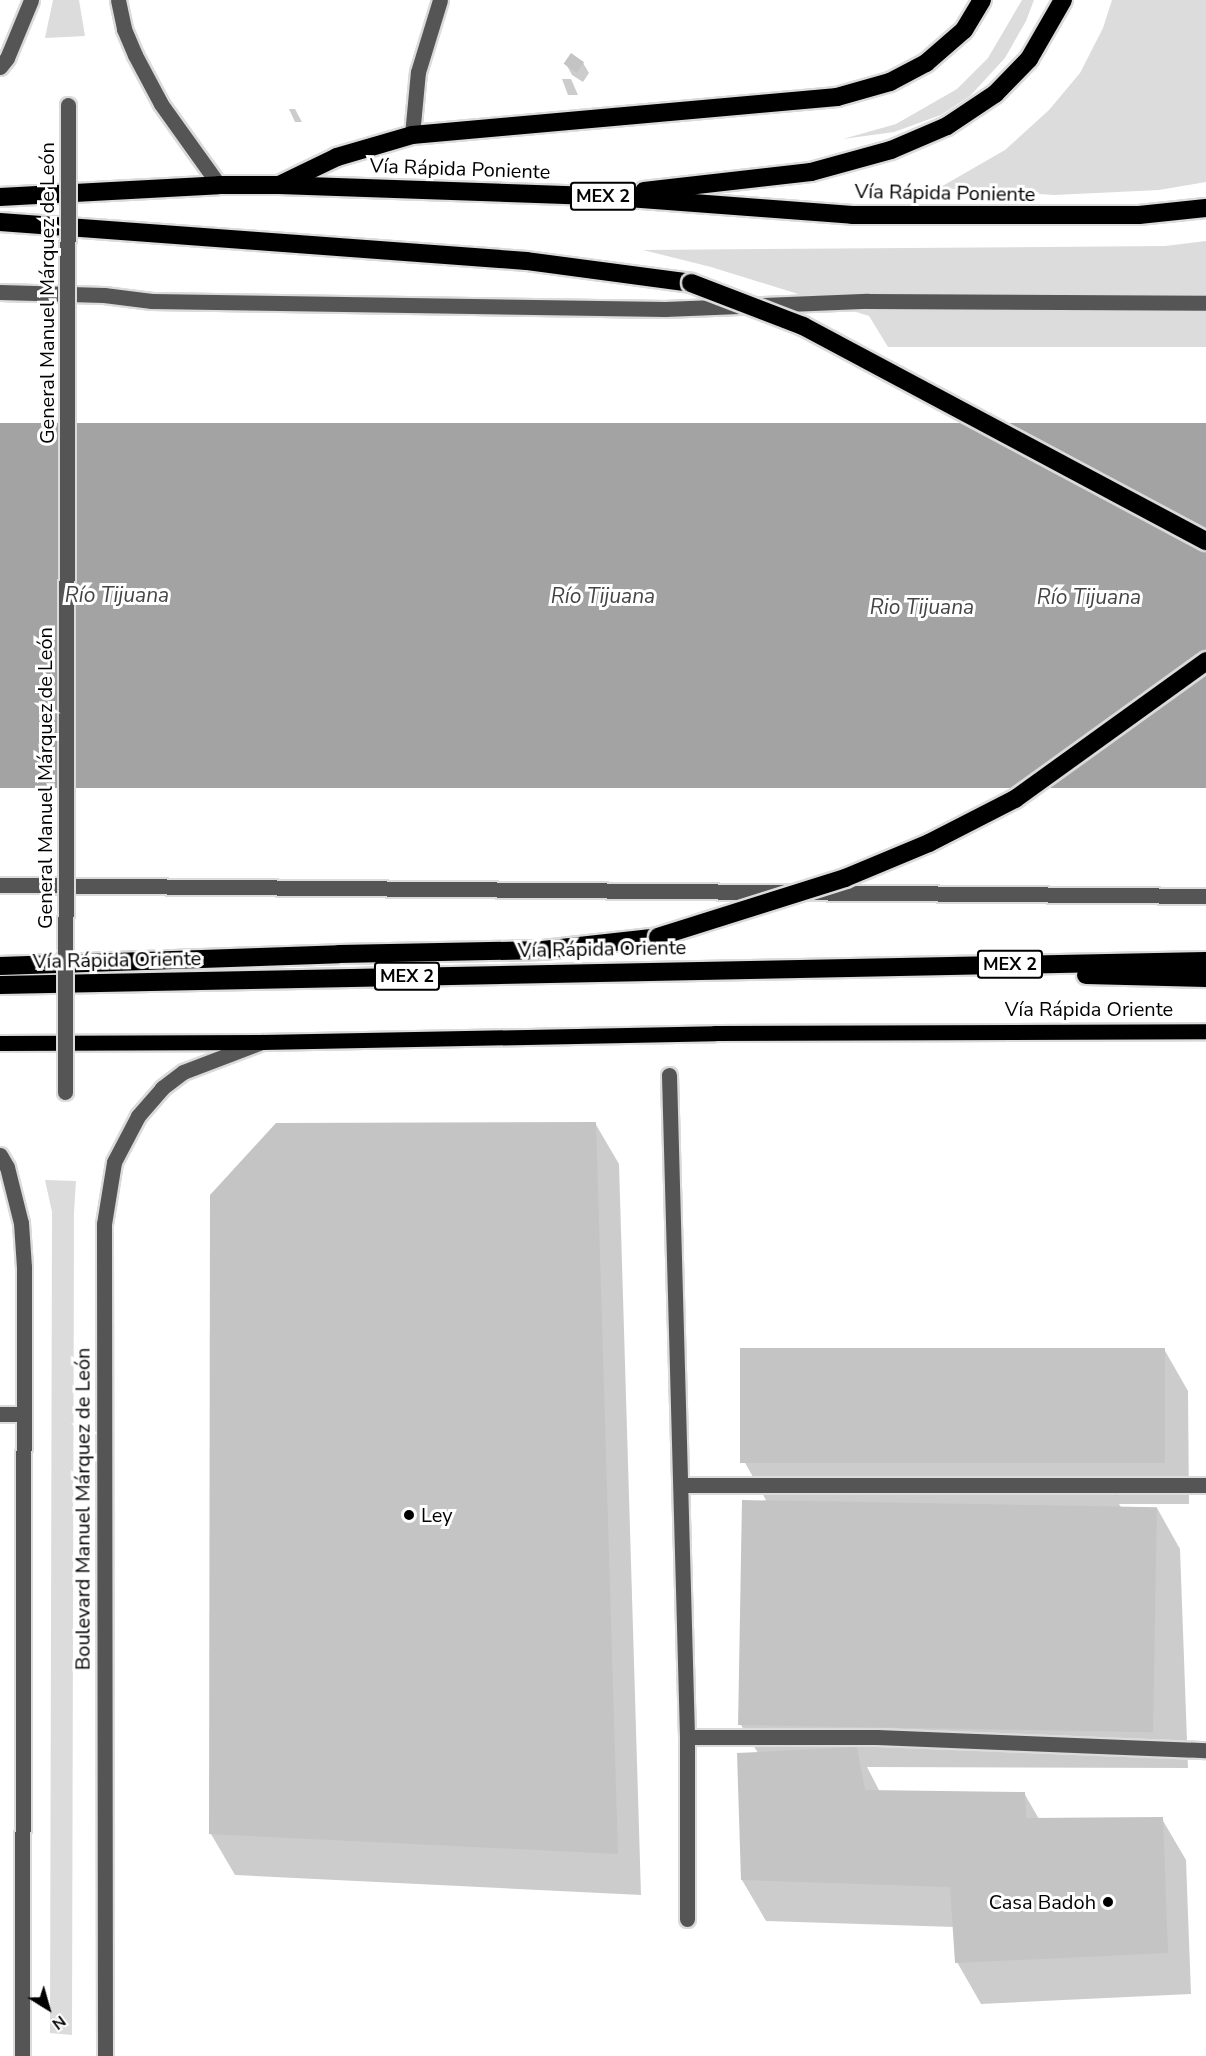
<!DOCTYPE html>
<meta charset="utf-8">
<style>
body{margin:0}
#map{position:relative;width:1206px;height:2056px;overflow:hidden;background:#fff;font-family:"Nunito Sans",sans-serif}
div>[style]{position:absolute}
[style*='--x']{left:calc(var(--x)*1px);top:calc(var(--y)*1px);width:calc(var(--w)*1px);rotate:calc(var(--a)*1deg)}
.green>*{inset:0;background:#dcdcdc}
.water>*{inset:0;background:#a3a3a3;transform-origin:0 0}
.shadow>*{inset:0;background:#0003}
.building>*{inset:0;background:#c4c4c4;transform-origin:0 0}
.roads{filter:drop-shadow(2px 0 #dbdbdb) drop-shadow(-2px 0 #dbdbdb) drop-shadow(0 2px #dbdbdb) drop-shadow(0 -2px #dbdbdb)}
.minor>*{height:15px;margin:-7.5px;padding:0 7.5px;transform-origin:7.5px;border-radius:7.5px;background:#555}
.major>*{height:15px;margin:-7.5px;padding:0 7.5px;transform-origin:7.5px;border-radius:7.5px;background:#000}
.highway>*{height:18px;margin:-9px;padding:0 9px;transform-origin:9px;border-radius:9px;background:#000}
.bridges{filter:drop-shadow(2px 0 #dbdbdb) drop-shadow(-2px 0 #dbdbdb) drop-shadow(0 2px #dbdbdb) drop-shadow(0 -2px #dbdbdb)}
.minor-bridge>*{height:15px;margin:-7.5px;padding:0 7.5px;transform-origin:7.5px;border-radius:7.5px;background:#555}
.highway-bridge>*{height:18px;margin:-9px;padding:0 9px;transform-origin:9px;border-radius:9px;background:#000}
.dots>*{width:16px;height:16px;translate:-50% -50%;box-sizing:border-box;border:3px solid #fff;border-radius:50%}
span{translate:-50% -50%;white-space:nowrap;text-align:center;line-height:1.15;-webkit-text-stroke:6px #fff;paint-order:stroke}
.shield-label span{padding:2px 4px;background:#fff;border:2px solid;border-radius:4px;-webkit-text-stroke-width:0}
.shield-label{font-size:18px;color:#000;font-weight:700}
.street-label{font-size:20px;color:#000}
.poi-label{font-size:20px;color:#000}
.left{translate:0 -50%;text-align:left}
.right{translate:-100% -50%;text-align:right}
.water-label{font-size:21px;color:#444;font-style:italic}
.north{position:absolute;left:18px;top:1978px;width:60px;height:60px;-webkit-text-stroke:4px #fff;paint-order:stroke;rotate:143deg;font-size:16px;font-weight:700;line-height:24px;text-align:center;color:#000}
.north::after{content:'';display:block;margin:auto;width:21px;height:27px;background:#000;clip-path:polygon(50% 0,100% 100%,50% 72%,0 100%)}
</style>
<div id="map">
<div class="green">
<div style="clip-path:polygon(53px 0,79px 0,85px 36px,45px 38px)"></div>
<div style="clip-path:polygon(1022px 0,1034px 0,1026px 21px,1005px 58px,970px 96px,941px 115px,894px 132px,843px 139px,896px 124px,957px 89px,988px 58px)"></div>
<div style="clip-path:polygon(1112px 0,1206px 0,1206px 182px,1159px 190px,1055px 195px,939px 188px,1005px 150px,1049px 110px,1080px 73px,1103px 28px)"></div>
<div style="clip-path:polygon(1206px 241px,1206px 347px,888px 347px,869px 316px,711px 267px,643px 250px,1165px 246px)"></div>
<div style="clip-path:polygon(45px 1180px,76px 1181px,74px 1213px,72px 2035px,50px 2033px,52px 1212px)"></div>
</div>
<div class="water">
<div style="left:1206px;top:423px;width:365px;height:1206px;rotate:90deg"></div>
</div>
<div class="shadow">
<div style="clip-path:polygon(583px 63px,589px 73px,583px 82px,572px 75px,566px 64px)"></div>
<div style="clip-path:polygon(562px 79px,571px 79px,578px 95px,568px 95px)"></div>
<div style="clip-path:polygon(289px 109px,295px 109px,302px 122px,295px 122px)"></div>
<div style="clip-path:polygon(595px 1123px,619px 1164px,641px 1895px,235px 1875px,211px 1834px)"></div>
<div style="clip-path:polygon(1164px 1349px,1188px 1391px,1189px 1504px,1119px 1504px,1121px 1507px,1157px 1508px,1180px 1549px,1188px 1768px,867px 1767px,880px 1792px,1024px 1793px,1039px 1819px,1162px 1819px,1186px 1860px,1191px 1994px,981px 2004px,957px 1962px,955px 1927px,766px 1921px,742px 1880px,758px 1753px,741px 1725px,767px 1502px,744px 1461px)"></div>
</div>
<div class="building">
<div style="left:571px;top:53px;width:16px;height:13px;rotate:35deg"></div>
<div style="clip-path:polygon(596px 1122px,618px 1854px,209px 1834px,210px 1195px,276px 1123px)"></div>
<div style="left:1165px;top:1348px;width:115px;height:425px;rotate:90deg"></div>
<div style="left:1118px;top:1490px;width:6px;height:66px;rotate:99deg"></div>
<div style="left:742px;top:1500px;width:415px;height:225px;rotate:1deg"></div>
<div style="clip-path:polygon(857px 1747px,865px 1790px,1025px 1792px,1026px 1818px,1163px 1817px,1168px 1953px,955px 1963px,950px 1887px,741px 1880px,737px 1753px)"></div>
</div>
<div class="roads">
<div class="minor">
<div style="--x:118;--y:0;--w:30;--a:78"></div>
<div style="--x:124;--y:29;--w:28;--a:67"></div>
<div style="--x:135;--y:55;--w:55;--a:62"></div>
<div style="--x:161;--y:104;--w:100;--a:54.4"></div>
<div style="--x:0;--y:67;--w:11;--a:-52"></div>
<div style="--x:7;--y:58;--w:63;--a:-67.5"></div>
<div style="--x:412;--y:135;--w:63;--a:-84.6"></div>
<div style="--x:418;--y:72;--w:75;--a:-73"></div>
<div style="--x:0;--y:292;--w:104;--a:1.7"></div>
<div style="--x:104;--y:295;--w:48;--a:7.1"></div>
<div style="--x:152;--y:301;--w:513;--a:0.89"></div>
<div style="--x:665;--y:309;--w:203;--a:-2.3"></div>
<div style="--x:868;--y:301;--w:338;--a:0.3"></div>
<div style="--x:0;--y:885;--w:1206;--a:0.52"></div>
<div style="--x:669;--y:1075;--w:662;--a:88.44"></div>
<div style="--x:687;--y:1737;--w:182;--a:90"></div>
<div style="--x:0;--y:1155;--w:14;--a:60"></div>
<div style="--x:7;--y:1167;--w:58;--a:76"></div>
<div style="--x:21;--y:1223;--w:44;--a:86.1"></div>
<div style="--x:24;--y:1267;--w:789;--a:90.15"></div>
<div style="--x:0;--y:1414;--w:21;--a:0"></div>
<div style="--x:681;--y:1485;--w:525;--a:0"></div>
<div style="--x:687;--y:1737;--w:190;--a:0"></div>
<div style="--x:877;--y:1737;--w:329;--a:2.3"></div>
<div style="--x:105;--y:2056;--w:832;--a:-90.07"></div>
<div style="--x:104;--y:1224;--w:63;--a:-80.8"></div>
<div style="--x:114;--y:1162;--w:52;--a:-62.4"></div>
<div style="--x:138;--y:1116;--w:37;--a:-49"></div>
<div style="--x:162;--y:1088;--w:26;--a:-37"></div>
<div style="--x:183;--y:1072;--w:85;--a:-20.8"></div>
</div>
<div class="major">
<div style="--x:0;--y:1043;--w:262;--a:-0.2"></div>
<div style="--x:262;--y:1042;--w:453;--a:-1.1"></div>
<div style="--x:715;--y:1033;--w:491;--a:-0.2"></div>
</div>
<div class="highway">
<div style="--x:281;--y:184;--w:62;--a:-25.7"></div>
<div style="--x:337;--y:157;--w:78;--a:-16.3"></div>
<div style="--x:412;--y:135;--w:427;--a:-5.1"></div>
<div style="--x:837;--y:97;--w:55;--a:-15.8"></div>
<div style="--x:890;--y:82;--w:41;--a:-27.8"></div>
<div style="--x:926;--y:63;--w:50;--a:-41"></div>
<div style="--x:964;--y:30;--w:35;--a:-59"></div>
<div style="--x:644;--y:191;--w:168;--a:-6.5"></div>
<div style="--x:811;--y:172;--w:83;--a:-15.4"></div>
<div style="--x:891;--y:150;--w:61;--a:-23.2"></div>
<div style="--x:947;--y:126;--w:58;--a:-33.7"></div>
<div style="--x:995;--y:94;--w:49;--a:-45.8"></div>
<div style="--x:1029;--y:59;--w:68;--a:-60"></div>
<div style="--x:0;--y:197;--w:219;--a:-3.1"></div>
<div style="--x:219;--y:185;--w:60;--a:0"></div>
<div style="--x:279;--y:185;--w:322;--a:2"></div>
<div style="--x:601;--y:196;--w:252;--a:4.3"></div>
<div style="--x:852;--y:215;--w:287;--a:0"></div>
<div style="--x:1139;--y:215;--w:67;--a:-6"></div>
<div style="--x:0;--y:222;--w:528;--a:4.23"></div>
<div style="--x:527;--y:261;--w:165;--a:7.6"></div>
<div style="--x:0;--y:966;--w:339;--a:-2"></div>
<div style="--x:339;--y:954;--w:204;--a:-1.1"></div>
<div style="--x:543;--y:950;--w:116;--a:-6.4"></div>
<div style="--x:1086;--y:975;--w:120;--a:1.4"></div>
<div style="--x:0;--y:985;--w:1206;--a:-1.14"></div>
</div>
</div>
<div class="bridges">
<div class="minor-bridge">
<div style="--x:65;--y:1092;--w:987;--a:-89.83"></div>
</div>
<div class="highway-bridge">
<div style="--x:691;--y:283;--w:120;--a:21"></div>
<div style="--x:803;--y:326;--w:457;--a:28.1"></div>
<div style="--x:658;--y:937;--w:196;--a:-17.5"></div>
<div style="--x:845;--y:878;--w:91;--a:-22.6"></div>
<div style="--x:929;--y:843;--w:97;--a:-27.1"></div>
<div style="--x:1015;--y:799;--w:236;--a:-35.8"></div>
</div>
</div>
<div class="dots">
<div style="left:409px;top:1515px;background:#000"></div>
<div style="left:1108px;top:1902px;background:#000"></div>
</div>
<div class="shield-label">
<span style="left:603px;top:196px">MEX 2</span>
<span style="left:1010px;top:964px">MEX 2</span>
<span style="left:407px;top:976px">MEX 2</span>
</div>
<div class="street-label">
<span style="left:460px;top:169px;rotate:2deg">Vía Rápida Poniente</span>
<span style="left:945px;top:193px;rotate:1deg">Vía Rápida Poniente</span>
<span style="left:47px;top:293px;rotate:-90deg">General Manuel Márquez de León</span>
<span style="left:45px;top:778px;rotate:-90deg">General Manuel Márquez de León</span>
<span style="left:602px;top:949px;rotate:-1deg">Vía Rápida Oriente</span>
<span style="left:117px;top:960px;rotate:-1deg">Vía Rápida Oriente</span>
<span style="left:1089px;top:1009px">Vía Rápida Oriente</span>
<span style="left:83px;top:1509px;rotate:-90deg">Boulevard Manuel Márquez de León</span>
</div>
<div class="poi-label">
<span class="left" style="left:421px;top:1515px">Ley</span>
<span class="right" style="left:1096px;top:1902px">Casa Badoh</span>
</div>
<div class="water-label">
<span style="left:117px;top:595px">Río Tijuana</span>
<span style="left:603px;top:596px">Río Tijuana</span>
<span style="left:1089px;top:597px">Río Tijuana</span>
<span style="left:922px;top:607px">Rio Tijuana</span>
</div>
<div class="north">N</div>
</div>
